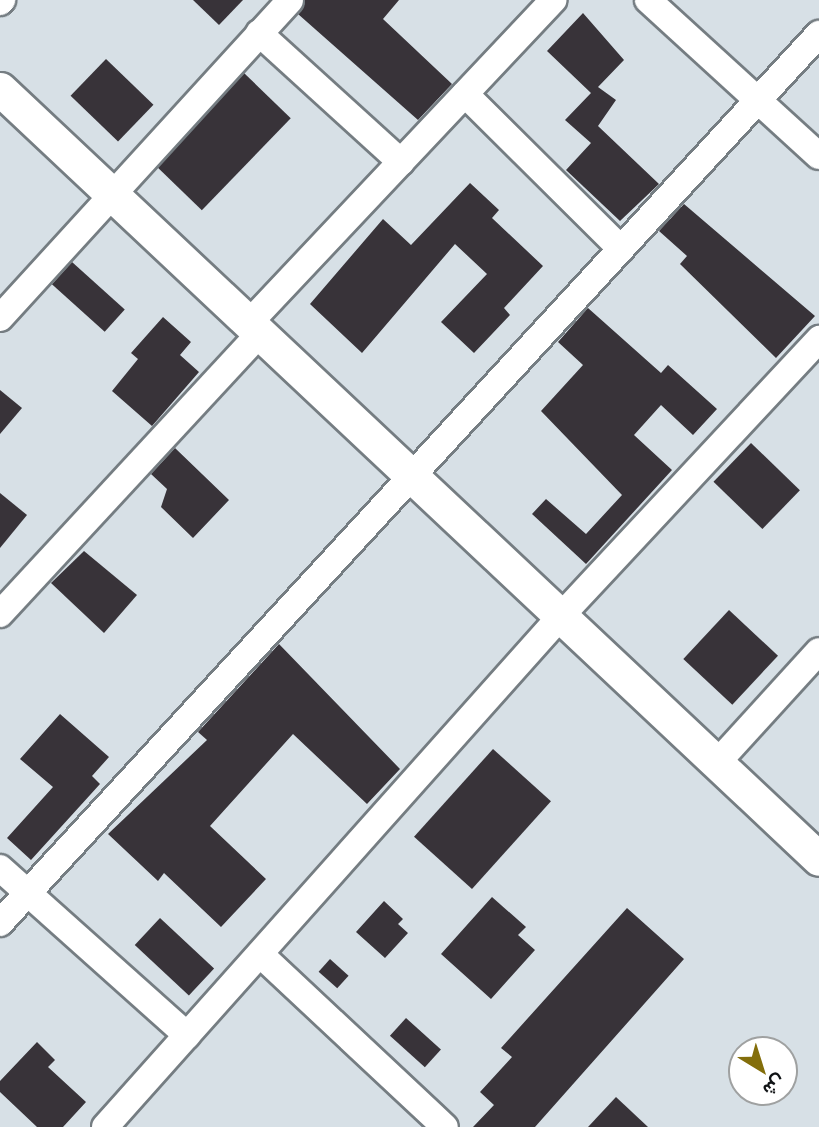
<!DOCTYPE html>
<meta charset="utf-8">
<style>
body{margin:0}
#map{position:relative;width:819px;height:1127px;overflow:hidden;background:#d7e0e6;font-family:Quicksand,Vazirmatn,sans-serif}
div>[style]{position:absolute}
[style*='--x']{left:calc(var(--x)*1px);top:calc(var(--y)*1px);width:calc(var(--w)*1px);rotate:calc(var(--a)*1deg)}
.building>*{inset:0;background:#383339;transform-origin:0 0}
.roads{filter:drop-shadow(2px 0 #757d82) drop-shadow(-2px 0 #757d82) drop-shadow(0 2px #757d82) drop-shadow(0 -2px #757d82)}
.minor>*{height:26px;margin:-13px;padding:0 13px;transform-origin:13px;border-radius:13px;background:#fff}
.tertiary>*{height:33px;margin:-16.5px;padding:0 16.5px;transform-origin:16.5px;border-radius:16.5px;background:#fff}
span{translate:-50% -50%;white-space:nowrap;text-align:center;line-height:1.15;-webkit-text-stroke:7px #fff;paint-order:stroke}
.north{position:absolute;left:728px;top:1036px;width:70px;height:70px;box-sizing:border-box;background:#fff;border:2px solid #9fa1a1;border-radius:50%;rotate:142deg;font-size:19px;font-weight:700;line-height:28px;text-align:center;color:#101315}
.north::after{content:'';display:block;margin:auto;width:24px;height:32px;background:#836e0b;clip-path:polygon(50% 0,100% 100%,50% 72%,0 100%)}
</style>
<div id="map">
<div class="building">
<div style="clip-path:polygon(193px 0,243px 0,219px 25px)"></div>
<div style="clip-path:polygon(305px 0,399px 0,383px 19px,452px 84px,418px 120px,298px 14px)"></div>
<div style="clip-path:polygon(583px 13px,624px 60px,598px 87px,616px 100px,598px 126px,659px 184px,620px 221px,566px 170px,591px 143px,565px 120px,591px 93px,547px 51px)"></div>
<div style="left:106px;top:59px;width:66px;height:51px;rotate:44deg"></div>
<div style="left:244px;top:73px;width:65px;height:128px;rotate:44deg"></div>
<div style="clip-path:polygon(470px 183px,499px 210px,492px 218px,543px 266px,504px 308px,510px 315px,474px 353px,441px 322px,487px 274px,455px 244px,362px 353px,310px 304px,383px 219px,411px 245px)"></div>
<div style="clip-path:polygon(684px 204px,815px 316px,776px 358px,680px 264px,687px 256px,659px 231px)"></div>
<div style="left:72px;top:262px;width:71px;height:30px;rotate:42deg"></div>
<div style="clip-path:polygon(588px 308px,661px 373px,668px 365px,717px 409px,693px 435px,661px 405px,634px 435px,672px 470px,586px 564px,532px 514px,546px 499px,586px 534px,622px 495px,541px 411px,583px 365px,558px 342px)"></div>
<div style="clip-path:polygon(163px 317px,191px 342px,180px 355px,199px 372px,152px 426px,112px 391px,138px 359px,131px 353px)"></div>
<div style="clip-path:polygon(0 390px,22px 408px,0 434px)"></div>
<div style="left:751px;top:443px;width:68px;height:54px;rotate:44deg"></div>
<div style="clip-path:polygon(175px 448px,229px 500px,193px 538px,161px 507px,167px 489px,151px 474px)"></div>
<div style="clip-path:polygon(0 493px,27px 515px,0 548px)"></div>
<div style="clip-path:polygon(84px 551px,137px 595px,104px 633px,51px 583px)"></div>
<div style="left:729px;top:610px;width:67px;height:67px;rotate:43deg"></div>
<div style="clip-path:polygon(279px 644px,400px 769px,367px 804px,293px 734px,210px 826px,266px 879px,221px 927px,164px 873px,158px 881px,108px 834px,207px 740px,198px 732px)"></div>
<div style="clip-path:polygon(60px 714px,109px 757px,92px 776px,100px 784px,31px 860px,7px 838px,53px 787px,20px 759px)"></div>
<div style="left:493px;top:749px;width:78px;height:118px;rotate:42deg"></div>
<div style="clip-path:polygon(492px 897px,526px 927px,518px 935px,535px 950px,491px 999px,441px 954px)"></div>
<div style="clip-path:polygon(384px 901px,403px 919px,398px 924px,408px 933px,385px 958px,356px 932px)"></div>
<div style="clip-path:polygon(627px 908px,684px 959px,535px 1127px,473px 1127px,494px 1105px,480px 1092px,512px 1057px,501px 1048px)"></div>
<div style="left:160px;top:918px;width:74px;height:37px;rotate:43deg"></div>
<div style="left:330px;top:959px;width:25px;height:17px;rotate:42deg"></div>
<div style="left:406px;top:1018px;width:47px;height:24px;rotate:42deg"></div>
<div style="clip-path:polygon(37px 1042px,55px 1060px,48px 1067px,86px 1102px,63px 1127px,37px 1127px,0 1092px,0 1081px)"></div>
<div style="clip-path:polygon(616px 1097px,648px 1127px,588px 1127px)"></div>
</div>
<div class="roads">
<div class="minor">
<div style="--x:648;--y:0;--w:231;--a:42.4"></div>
<div style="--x:0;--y:2;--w:3;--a:-45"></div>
<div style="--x:259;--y:33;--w:192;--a:42.3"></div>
<div style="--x:465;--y:94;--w:220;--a:44.8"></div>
<div style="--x:0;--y:318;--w:430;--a:-47.6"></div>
<div style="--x:249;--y:323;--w:444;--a:-46.7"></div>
<div style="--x:0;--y:614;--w:383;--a:-47.2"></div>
<div style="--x:717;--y:763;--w:151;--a:-47.7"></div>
<div style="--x:0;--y:868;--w:251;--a:41.8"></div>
<div style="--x:0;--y:923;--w:1209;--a:-47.35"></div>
<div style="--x:260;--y:954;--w:253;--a:43.1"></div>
<div style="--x:105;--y:1127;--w:685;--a:-48.26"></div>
<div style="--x:561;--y:616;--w:379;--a:-47"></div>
</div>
<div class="tertiary">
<div style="--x:0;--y:89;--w:1124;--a:43.23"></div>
</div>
</div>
<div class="north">ش</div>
</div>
